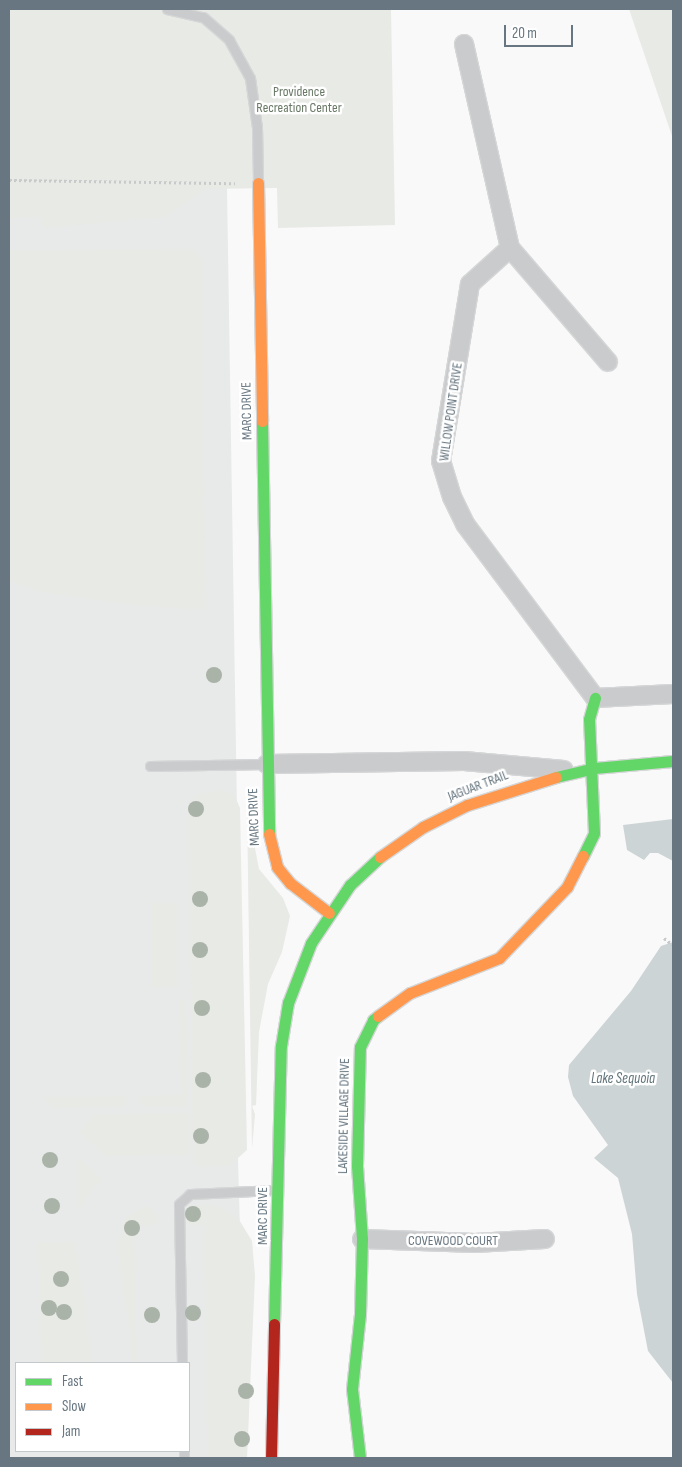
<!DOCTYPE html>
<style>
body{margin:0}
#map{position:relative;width:682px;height:1467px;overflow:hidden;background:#f9f9f9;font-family:"Sofia Sans Condensed",sans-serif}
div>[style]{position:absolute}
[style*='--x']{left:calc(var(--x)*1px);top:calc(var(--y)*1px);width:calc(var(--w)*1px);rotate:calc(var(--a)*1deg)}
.built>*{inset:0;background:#e8e9e9}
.green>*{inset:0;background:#e8eae6;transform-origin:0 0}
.water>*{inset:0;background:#ccd4d6}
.path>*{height:3px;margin-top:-1.5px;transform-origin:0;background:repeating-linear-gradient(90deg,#c8c9ca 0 2.5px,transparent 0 5px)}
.roads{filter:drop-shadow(1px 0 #d5d6d7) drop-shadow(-1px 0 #d5d6d7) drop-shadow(0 1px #d5d6d7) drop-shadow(0 -1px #d5d6d7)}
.lane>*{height:9px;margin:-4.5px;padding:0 4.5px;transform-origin:4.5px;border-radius:4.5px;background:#cacbcc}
.street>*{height:18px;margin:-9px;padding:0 9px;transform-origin:9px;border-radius:9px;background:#cacbcc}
.fast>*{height:11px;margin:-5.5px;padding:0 5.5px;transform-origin:5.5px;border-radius:5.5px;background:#63d668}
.slow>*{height:11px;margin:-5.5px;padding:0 5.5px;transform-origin:5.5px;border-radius:5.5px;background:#ff974d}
.jam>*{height:11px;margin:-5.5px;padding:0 5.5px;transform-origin:5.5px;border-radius:5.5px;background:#b3261e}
.trees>*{width:16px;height:16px;margin:-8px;border-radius:50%;background:#aab3a8}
span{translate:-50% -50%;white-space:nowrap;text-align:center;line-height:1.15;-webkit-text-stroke:5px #fff;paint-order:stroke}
.park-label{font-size:14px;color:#697966}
.street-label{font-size:14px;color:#677680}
.water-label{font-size:15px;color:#62747a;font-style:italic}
.frame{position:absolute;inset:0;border:10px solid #677680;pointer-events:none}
.legend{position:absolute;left:15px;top:1362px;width:175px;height:90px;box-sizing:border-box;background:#fff;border:1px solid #c2c8cc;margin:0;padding:6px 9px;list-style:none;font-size:15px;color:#677680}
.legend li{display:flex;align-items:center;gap:10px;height:25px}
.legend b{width:25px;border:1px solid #c2c8cc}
.scale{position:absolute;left:504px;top:25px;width:69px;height:22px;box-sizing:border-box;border:2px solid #677680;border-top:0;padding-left:6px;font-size:15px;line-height:18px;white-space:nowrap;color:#677680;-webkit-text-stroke:4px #fff;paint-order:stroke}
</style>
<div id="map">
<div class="built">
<div style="clip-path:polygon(evenodd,9px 187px,227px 188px,242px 1124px,237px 1124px,240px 1230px,235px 1458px,9px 1458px,9px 187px,16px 1363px,189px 1363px,189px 1451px,16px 1451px,16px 1363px)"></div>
</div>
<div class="green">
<div style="clip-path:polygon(9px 9px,391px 9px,395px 225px,278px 228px,277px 188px,205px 189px,165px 217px,44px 228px,39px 217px,9px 218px)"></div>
<div style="clip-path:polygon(629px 9px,673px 9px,673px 139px)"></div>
<div style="clip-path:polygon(193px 249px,203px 260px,205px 610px,143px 606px,45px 593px,9px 581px,9px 250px)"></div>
<div style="clip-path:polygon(220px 790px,234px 794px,240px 808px,247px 1150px,229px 1166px,199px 1167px,193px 1163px,188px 811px,196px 794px)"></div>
<div style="clip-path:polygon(247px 807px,259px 869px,283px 898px,290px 916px,282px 952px,268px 984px,259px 1032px,256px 1105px,252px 1106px,255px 1114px,252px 1149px)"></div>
<div style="left:152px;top:903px;width:25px;height:84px"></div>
<div style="clip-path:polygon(179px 1000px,186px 1000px,188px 1106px,146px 1107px,141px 1104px,140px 1096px,181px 1095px)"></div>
<div style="clip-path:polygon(125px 1096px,125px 1105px,121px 1107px,53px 1108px,43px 1097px)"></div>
<div style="clip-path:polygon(189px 1113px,190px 1155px,105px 1156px,79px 1132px,95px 1114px)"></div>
<div style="clip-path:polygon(78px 1157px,102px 1180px,90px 1191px,81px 1209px,78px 1208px)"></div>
<div style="clip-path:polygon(201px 1204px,218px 1206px,238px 1218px,252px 1241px,255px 1276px,247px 1458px,207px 1458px,204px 1235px,207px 1226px,187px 1224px,185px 1219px,190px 1208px)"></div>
<div style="clip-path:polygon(145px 1206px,154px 1210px,159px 1221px,155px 1225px,134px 1226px,137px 1362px,133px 1363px,117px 1244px,126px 1217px)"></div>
<div style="clip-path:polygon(38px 1242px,75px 1242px,93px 1363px,84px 1361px,41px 1363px)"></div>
</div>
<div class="water">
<div style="clip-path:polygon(673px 819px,673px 861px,658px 853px,650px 853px,644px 860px,627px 850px,623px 825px)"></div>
<div style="clip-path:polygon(673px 942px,673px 1383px,648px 1351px,637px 1294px,632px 1234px,618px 1178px,594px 1158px,608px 1145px,573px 1096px,568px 1077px,569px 1065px,631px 991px,661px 946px)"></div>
</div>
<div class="path">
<div style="--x:9;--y:180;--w:226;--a:0.8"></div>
<div style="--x:664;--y:938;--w:11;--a:38"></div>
</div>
<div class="roads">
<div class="lane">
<div style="--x:167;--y:9;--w:37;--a:13"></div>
<div style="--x:203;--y:17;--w:35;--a:41"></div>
<div style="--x:229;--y:40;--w:43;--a:61.1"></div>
<div style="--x:250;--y:78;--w:49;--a:81.9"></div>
<div style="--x:257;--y:127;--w:54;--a:88.9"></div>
<div style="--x:150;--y:766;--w:117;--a:-1"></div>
<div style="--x:182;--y:1363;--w:159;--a:-91.1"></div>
<div style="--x:179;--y:1204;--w:15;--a:-42"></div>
<div style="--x:190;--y:1194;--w:85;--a:-2.7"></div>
<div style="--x:184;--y:1451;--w:7;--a:90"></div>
</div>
<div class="street">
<div style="--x:464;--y:44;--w:209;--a:77.3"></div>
<div style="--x:510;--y:248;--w:54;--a:138"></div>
<div style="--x:470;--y:284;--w:179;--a:99.3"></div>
<div style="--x:441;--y:461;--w:38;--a:73"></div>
<div style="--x:452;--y:497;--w:30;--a:64"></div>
<div style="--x:465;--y:524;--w:217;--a:53.2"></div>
<div style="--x:595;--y:698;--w:78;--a:-2.9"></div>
<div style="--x:510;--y:248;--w:150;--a:49.3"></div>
<div style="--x:267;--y:764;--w:197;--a:-0.9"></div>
<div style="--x:464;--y:761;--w:100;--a:5.1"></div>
<div style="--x:362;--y:1239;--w:113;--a:2"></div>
<div style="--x:475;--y:1243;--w:70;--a:-3.3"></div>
</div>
<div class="fast">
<div style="--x:262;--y:421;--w:413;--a:89"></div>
<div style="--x:556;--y:777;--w:39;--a:-13"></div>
<div style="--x:594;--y:768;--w:79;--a:-5.1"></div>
<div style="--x:583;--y:856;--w:25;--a:-64"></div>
<div style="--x:594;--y:833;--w:114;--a:-92.5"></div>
<div style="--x:589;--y:719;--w:22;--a:-74"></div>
<div style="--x:274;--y:1324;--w:278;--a:-88.6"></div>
<div style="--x:281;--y:1046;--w:44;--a:-80.8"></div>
<div style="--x:288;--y:1003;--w:64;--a:-69"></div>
<div style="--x:311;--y:943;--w:70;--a:-56.1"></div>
<div style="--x:350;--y:885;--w:41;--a:-43"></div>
<div style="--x:360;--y:1458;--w:69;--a:-96.6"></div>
<div style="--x:352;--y:1389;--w:75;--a:-83.9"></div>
<div style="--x:360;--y:1314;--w:75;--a:-88.5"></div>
<div style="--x:362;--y:1239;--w:73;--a:-93.9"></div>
<div style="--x:357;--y:1166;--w:119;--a:-88.6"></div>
<div style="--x:360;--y:1047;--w:30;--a:-64"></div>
<div style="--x:373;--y:1020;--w:6;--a:-39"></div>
</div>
<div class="slow">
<div style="--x:258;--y:183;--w:238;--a:89"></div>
<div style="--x:269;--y:834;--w:34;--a:76"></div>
<div style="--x:277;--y:867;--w:21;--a:51"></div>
<div style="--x:290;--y:883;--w:49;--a:37.6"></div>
<div style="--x:380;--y:857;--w:52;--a:-34.9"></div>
<div style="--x:423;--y:827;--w:49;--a:-26.6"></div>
<div style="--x:467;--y:805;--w:93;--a:-17.5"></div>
<div style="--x:378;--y:1016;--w:39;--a:-36"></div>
<div style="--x:410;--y:993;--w:96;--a:-21.5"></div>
<div style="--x:499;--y:958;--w:98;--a:-46.2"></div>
<div style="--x:567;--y:887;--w:35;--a:-63"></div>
</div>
<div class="jam">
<div style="--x:271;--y:1458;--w:134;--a:-88.7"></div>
</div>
</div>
<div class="trees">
<div style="left:214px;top:675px"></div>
<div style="left:196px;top:809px"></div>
<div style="left:200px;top:899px"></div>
<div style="left:200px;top:950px"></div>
<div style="left:202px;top:1008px"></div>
<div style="left:203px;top:1080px"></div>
<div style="left:201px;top:1136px"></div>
<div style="left:50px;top:1160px"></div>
<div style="left:52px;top:1206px"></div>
<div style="left:193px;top:1214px"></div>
<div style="left:132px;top:1228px"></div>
<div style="left:61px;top:1279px"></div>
<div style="left:49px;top:1308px"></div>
<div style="left:64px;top:1312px"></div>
<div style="left:193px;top:1313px"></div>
<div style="left:152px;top:1315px"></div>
<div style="left:246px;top:1391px"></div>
<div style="left:242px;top:1439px"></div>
</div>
<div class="park-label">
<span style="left:299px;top:100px">Providence<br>Recreation Center</span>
</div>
<div class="street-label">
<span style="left:247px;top:411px;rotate:-91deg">MARC DRIVE</span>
<span style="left:451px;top:412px;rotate:-82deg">WILLOW POINT DRIVE</span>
<span style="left:478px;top:786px;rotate:-21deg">JAGUAR TRAIL</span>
<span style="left:254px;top:817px;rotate:-92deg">MARC DRIVE</span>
<span style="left:344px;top:1116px;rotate:-89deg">LAKESIDE VILLAGE DRIVE</span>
<span style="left:263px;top:1216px;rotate:-90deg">MARC DRIVE</span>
<span style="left:453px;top:1241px">COVEWOOD COURT</span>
</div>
<div class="water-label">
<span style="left:623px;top:1079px">Lake Sequoia</span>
</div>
<div class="frame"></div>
<ul class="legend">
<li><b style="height:6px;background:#63d668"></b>Fast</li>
<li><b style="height:6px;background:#ff974d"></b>Slow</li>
<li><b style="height:6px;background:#b3261e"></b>Jam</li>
</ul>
<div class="scale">20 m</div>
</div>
